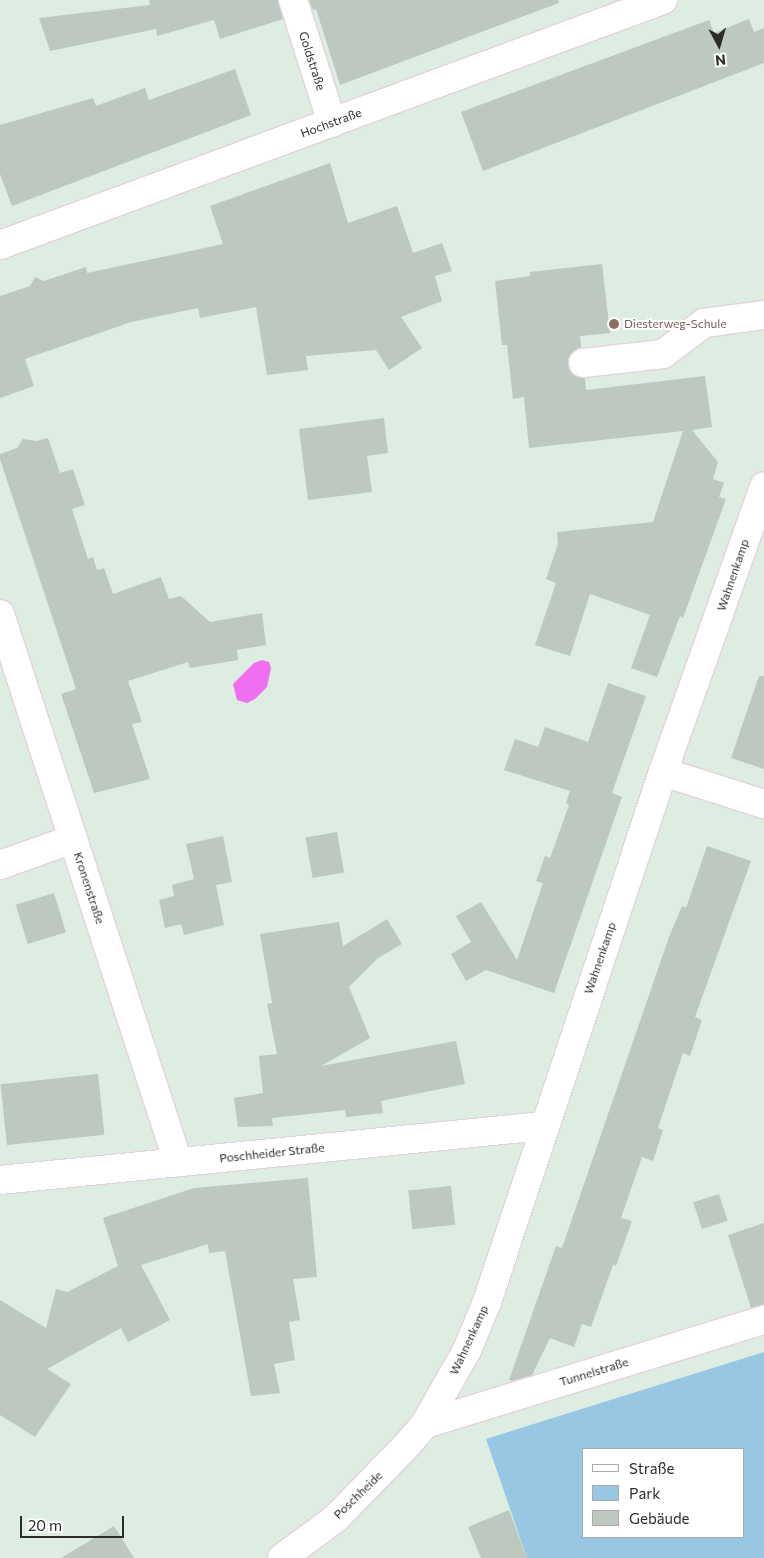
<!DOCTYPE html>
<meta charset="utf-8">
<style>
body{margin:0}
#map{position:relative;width:764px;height:1558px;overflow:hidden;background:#ddede2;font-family:Commissioner,sans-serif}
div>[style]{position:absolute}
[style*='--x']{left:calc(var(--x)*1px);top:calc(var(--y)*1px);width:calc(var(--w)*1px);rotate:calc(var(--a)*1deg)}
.green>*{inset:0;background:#98c7e4}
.water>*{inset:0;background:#f06ef0}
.building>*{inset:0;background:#bcc8c0;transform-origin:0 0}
.roads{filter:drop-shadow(1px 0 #e4d2da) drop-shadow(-1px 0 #e4d2da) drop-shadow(0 1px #e4d2da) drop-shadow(0 -1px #e4d2da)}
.minor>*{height:28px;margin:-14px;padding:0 14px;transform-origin:14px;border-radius:14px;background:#fff}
.dots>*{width:14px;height:14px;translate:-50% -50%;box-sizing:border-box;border:2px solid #fff;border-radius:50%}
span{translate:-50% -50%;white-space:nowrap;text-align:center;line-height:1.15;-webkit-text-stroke:4px #fff;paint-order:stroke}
.street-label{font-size:12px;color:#2b2b2b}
.education-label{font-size:12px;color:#785e54}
.left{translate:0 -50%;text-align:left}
.legend{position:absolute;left:582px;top:1448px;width:162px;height:90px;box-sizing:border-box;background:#fff;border:1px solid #aaa;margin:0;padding:6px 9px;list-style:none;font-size:15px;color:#2b2b2b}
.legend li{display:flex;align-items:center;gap:10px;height:25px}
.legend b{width:25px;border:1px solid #aaa}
.north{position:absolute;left:694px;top:20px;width:50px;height:50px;-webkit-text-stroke:4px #fff;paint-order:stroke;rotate:174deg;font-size:14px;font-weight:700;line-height:20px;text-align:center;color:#2b2b2b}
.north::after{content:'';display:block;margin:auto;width:18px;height:22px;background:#2b2b2b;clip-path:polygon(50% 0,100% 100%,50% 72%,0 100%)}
.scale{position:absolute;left:20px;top:1516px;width:104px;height:22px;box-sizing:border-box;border:2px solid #2b2b2b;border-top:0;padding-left:6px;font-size:15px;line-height:18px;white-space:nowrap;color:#2b2b2b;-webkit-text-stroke:4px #fff;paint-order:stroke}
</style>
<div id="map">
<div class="green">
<div style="clip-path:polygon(evenodd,764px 1352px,764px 1558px,527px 1558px,486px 1439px,764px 1352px,583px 1449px,743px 1449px,743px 1537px,583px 1537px,583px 1449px)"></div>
</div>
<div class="water">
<div style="clip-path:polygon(262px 660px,269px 662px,271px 668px,267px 687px,255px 699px,247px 703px,237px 700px,233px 684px,254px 663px)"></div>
</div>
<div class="building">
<div style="clip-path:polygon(149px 0,278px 0,283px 19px,220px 39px,214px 20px,157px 36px,156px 29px,50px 51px,39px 18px,150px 5px)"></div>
<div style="clip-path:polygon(309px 0,558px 0,559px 3px,340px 85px,316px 9px,313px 10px)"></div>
<div style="clip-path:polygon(749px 19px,754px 32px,764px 28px,764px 63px,483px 171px,461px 112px,709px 20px,714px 33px)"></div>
<div style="clip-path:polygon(235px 69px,251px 115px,12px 206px,0 174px,0 125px,93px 98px,96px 106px,145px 88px,149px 100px)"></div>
<div style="clip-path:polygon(330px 163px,348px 223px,397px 206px,413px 253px,442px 243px,452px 271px,435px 276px,442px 301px,401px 317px,422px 348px,389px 370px,376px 350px,306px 356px,308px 370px,267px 375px,256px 307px,200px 318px,198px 308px,131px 322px,25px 359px,34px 386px,0 398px,0 296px,30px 286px,35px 277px,44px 281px,86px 267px,87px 273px,223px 244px,210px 206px)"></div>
<div style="clip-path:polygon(602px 264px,610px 333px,580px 336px,581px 347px,569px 357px,570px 372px,585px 379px,586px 390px,705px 376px,712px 427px,692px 430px,718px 462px,713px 479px,724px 483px,719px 497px,726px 499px,683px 618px,680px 616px,657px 677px,631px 668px,650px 615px,590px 594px,570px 656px,535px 645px,556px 583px,546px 579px,558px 544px,557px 532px,653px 522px,683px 431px,529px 448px,524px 397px,513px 399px,507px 345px,502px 345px,495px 281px,530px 276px,530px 272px)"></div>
<div style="clip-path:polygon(384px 418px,388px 453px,367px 456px,372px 492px,308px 500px,299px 429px)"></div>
<div style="clip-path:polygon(48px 438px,60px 473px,73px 469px,85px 505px,72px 509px,88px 559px,93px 557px,97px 570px,104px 568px,113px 594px,161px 577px,169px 599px,181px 596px,210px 622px,262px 613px,266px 645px,237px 650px,238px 660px,190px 668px,188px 662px,128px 681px,142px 722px,132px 724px,150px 779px,94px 793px,61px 694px,76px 689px,0 459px,0 454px,17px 448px,23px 439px,37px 441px)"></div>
<div style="clip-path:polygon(759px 676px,764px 676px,764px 769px,731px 758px)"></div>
<div style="clip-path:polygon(608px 683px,646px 696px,612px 793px,622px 797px,554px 993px,486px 970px,466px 981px,451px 954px,471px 942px,456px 916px,481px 902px,517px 960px,543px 883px,536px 881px,545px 856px,550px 858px,569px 805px,566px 803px,570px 791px,504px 770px,515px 739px,538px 747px,545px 727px,588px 742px)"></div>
<div style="left:337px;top:832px;width:41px;height:32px;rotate:80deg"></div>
<div style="clip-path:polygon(223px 836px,232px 882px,216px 885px,224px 925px,184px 935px,181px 924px,165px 928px,159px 900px,174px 896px,172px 885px,194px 879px,186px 844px)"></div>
<div style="clip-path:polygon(707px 846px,751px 861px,695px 1017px,702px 1020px,690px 1056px,683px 1053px,658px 1128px,663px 1130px,653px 1161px,642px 1157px,621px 1218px,632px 1221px,616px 1266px,613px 1265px,591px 1327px,582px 1324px,574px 1347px,550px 1338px,532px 1375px,512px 1381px,509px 1380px,556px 1246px,562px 1248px,669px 937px,682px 906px,686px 908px)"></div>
<div style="left:54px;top:893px;width:41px;height:40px;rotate:73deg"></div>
<div style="clip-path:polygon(387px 919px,402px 944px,378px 958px,349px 987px,370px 1038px,321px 1066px,456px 1041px,465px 1084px,381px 1101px,383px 1113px,346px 1117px,345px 1110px,272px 1118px,273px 1126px,238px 1127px,234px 1098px,263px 1093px,259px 1056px,277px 1054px,267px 1004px,272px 1003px,260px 934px,339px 922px,343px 946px)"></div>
<div style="left:98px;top:1074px;width:61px;height:98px;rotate:84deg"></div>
<div style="clip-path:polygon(308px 1178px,317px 1277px,293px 1279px,300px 1320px,289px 1322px,295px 1360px,274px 1364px,280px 1393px,251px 1396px,225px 1251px,209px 1253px,208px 1244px,141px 1265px,170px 1320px,128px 1342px,121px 1328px,47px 1369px,71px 1384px,35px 1437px,0 1415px,0 1300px,46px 1328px,56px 1289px,67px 1292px,118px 1266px,103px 1218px,194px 1188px)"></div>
<div style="left:451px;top:1186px;width:39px;height:43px;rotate:84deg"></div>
<div style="left:719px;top:1194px;width:28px;height:27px;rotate:72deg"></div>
<div style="clip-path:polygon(764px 1223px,764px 1305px,751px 1308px,728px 1235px)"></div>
<div style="clip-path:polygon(509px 1510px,527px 1558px,481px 1558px,468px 1527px)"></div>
<div style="clip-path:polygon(114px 1526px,134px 1558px,61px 1558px)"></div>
</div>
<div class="roads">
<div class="minor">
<div style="--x:293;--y:0;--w:129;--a:72.4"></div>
<div style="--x:0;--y:245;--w:707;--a:-20.28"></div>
<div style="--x:583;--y:363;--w:81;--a:-6.4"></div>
<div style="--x:663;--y:354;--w:51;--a:-37.1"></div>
<div style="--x:704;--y:323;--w:61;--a:-7.6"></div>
<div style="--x:0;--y:614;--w:576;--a:72.01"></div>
<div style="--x:663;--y:772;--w:106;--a:17.6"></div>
<div style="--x:0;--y:865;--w:77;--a:-19.6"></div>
<div style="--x:0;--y:1180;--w:546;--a:-5.68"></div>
<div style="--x:425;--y:1424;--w:355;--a:-17.1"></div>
<div style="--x:282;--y:1558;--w:67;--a:-36.5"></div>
<div style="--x:336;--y:1518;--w:102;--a:-45.8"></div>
<div style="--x:407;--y:1445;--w:28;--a:-49"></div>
<div style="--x:425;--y:1424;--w:85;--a:-60.4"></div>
<div style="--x:467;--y:1350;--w:52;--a:-67.4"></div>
<div style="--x:487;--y:1302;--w:558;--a:-71.63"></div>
<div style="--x:663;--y:772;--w:303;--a:-70.5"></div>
</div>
</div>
<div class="dots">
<div style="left:614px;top:324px;background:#8d6e63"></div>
</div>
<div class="street-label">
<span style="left:312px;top:61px;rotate:72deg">Goldstraße</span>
<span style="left:331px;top:123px;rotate:-20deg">Hochstraße</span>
<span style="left:733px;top:575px;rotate:-71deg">Wahnenkamp</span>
<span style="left:89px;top:888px;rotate:72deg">Kronenstraße</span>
<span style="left:600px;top:958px;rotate:-71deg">Wahnenkamp</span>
<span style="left:272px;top:1153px;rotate:-6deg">Poschheider Straße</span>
<span style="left:469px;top:1340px;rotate:-65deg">Wahnenkamp</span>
<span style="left:594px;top:1372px;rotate:-17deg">Tunnelstraße</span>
<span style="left:358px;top:1495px;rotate:-44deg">Poschheide</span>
</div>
<div class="education-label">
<span class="left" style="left:624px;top:324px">Diesterweg-Schule</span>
</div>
<ul class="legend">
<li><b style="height:6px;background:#fff"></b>Straße</li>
<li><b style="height:14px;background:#98c7e4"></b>Park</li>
<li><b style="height:14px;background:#bcc8c0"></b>Gebäude</li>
</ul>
<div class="north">N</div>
<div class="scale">20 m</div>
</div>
